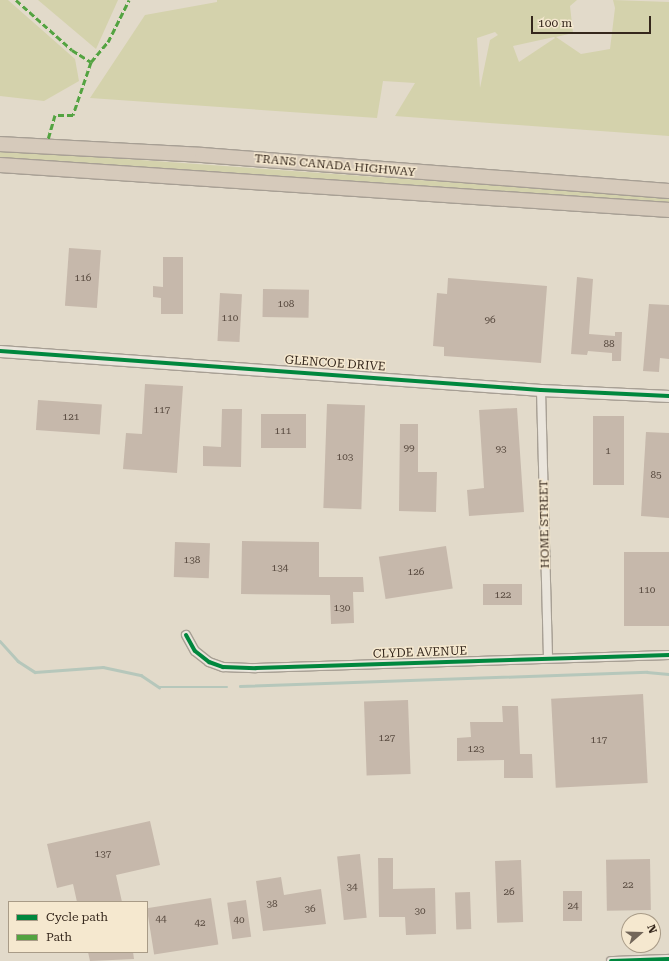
<!DOCTYPE html>
<style>
body{margin:0}
#map{position:relative;width:669px;height:961px;overflow:hidden;background:#e2daca;font-family:"Roboto Serif",serif}
div>[style]{position:absolute}
[style*='--x']{left:calc(var(--x)*1px);top:calc(var(--y)*1px);width:calc(var(--w)*1px);rotate:calc(var(--a)*1deg)}
.green>*{inset:0;background:#d4d2ac}
.stream>*{height:2.5px;margin:-1.25px;padding:0 1.25px;transform-origin:1.25px;border-radius:1.25px;background:#b6c7bb}
.building>*{inset:0;background:#c6b8ab;transform-origin:0 0}
.roads{filter:drop-shadow(1px 0 #a79f94) drop-shadow(-1px 0 #a79f94) drop-shadow(0 1px #a79f94) drop-shadow(0 -1px #a79f94)}
.street>*{height:8px;margin:-4px;padding:0 4px;transform-origin:4px;border-radius:4px;background:#eae5dc}
.secondary>*{height:11px;margin:-5.5px;padding:0 5.5px;transform-origin:5.5px;border-radius:5.5px;background:#eae5dc}
.highway>*{height:14px;margin:-7px;padding:0 7px;transform-origin:7px;border-radius:7px;background:#d6cabb}
.quiet>*{height:3px;margin-top:-1.5px;transform-origin:0;background:repeating-linear-gradient(90deg,#53a341 0 6px,transparent 0 9px)}
.cycleway>*{height:4px;margin:-2px;padding:0 2px;transform-origin:2px;border-radius:2px;background:#00873e}
span{translate:-50% -50%;white-space:nowrap;text-align:center;line-height:1.15;-webkit-text-stroke:3px #f5e8cf;paint-order:stroke}
.number-label{font-size:10px;color:#594b40}
.number-label span{-webkit-text-stroke-width:0}
.street-label{font-size:12px;color:#35271c}
.legend{position:absolute;left:8px;top:901px;width:140px;height:52px;box-sizing:border-box;background:#f5e8cf;border:1px solid #a89b87;margin:0;padding:5px 7px;list-style:none;font-size:12px;color:#35271c}
.legend li{display:flex;align-items:center;gap:8px;height:20px}
.legend b{width:20px;border:1px solid #a89b87}
.north{position:absolute;left:621px;top:913px;width:40px;height:40px;box-sizing:border-box;background:#f5e8cf;border:1px solid #a89b87;border-radius:50%;rotate:70deg;font-size:11px;font-weight:700;line-height:16px;text-align:center;color:#35271c}
.north::after{content:'';display:block;margin:auto;width:14px;height:18px;background:#726659;clip-path:polygon(50% 0,100% 100%,50% 72%,0 100%)}
.scale{position:absolute;left:531px;top:16px;width:120px;height:18px;box-sizing:border-box;border:2px solid #35271c;border-top:0;padding-left:5px;font-size:12px;line-height:14px;white-space:nowrap;color:#35271c;-webkit-text-stroke:3px #f5e8cf;paint-order:stroke}
</style>
<div id="map">
<div class="green">
<div style="clip-path:polygon(0 0,8px 0,75px 59px,79px 81px,44px 101px,0 96px)"></div>
<div style="clip-path:polygon(38px 0,118px 0,96px 49px)"></div>
<div style="clip-path:polygon(evenodd,217px 0,577px 0,570px 6px,573px 33px,556px 37px,581px 54px,610px 49px,615px 8px,613px 0,669px 2px,669px 136px,395px 116px,415px 83px,383px 81px,377px 118px,90px 98px,145px 15px,217px 2px,217px 0,495px 32px,498px 35px,490px 40px,480px 88px,477px 38px,495px 32px,217px 0,554px 37px,555px 38px,519px 62px,513px 46px,554px 37px)"></div>
<div style="clip-path:polygon(0 150px,669px 198px,669px 206px,269px 175px,0 158px)"></div>
</div>
<div class="stream">
<div style="--x:0;--y:641;--w:27;--a:48"></div>
<div style="--x:18;--y:661;--w:20;--a:33"></div>
<div style="--x:35;--y:672;--w:68;--a:-4.2"></div>
<div style="--x:103;--y:667;--w:39;--a:12"></div>
<div style="--x:141;--y:675;--w:22;--a:34"></div>
<div style="--x:159;--y:687;--w:68;--a:0"></div>
<div style="--x:240;--y:686;--w:407;--a:-2"></div>
<div style="--x:647;--y:672;--w:22;--a:5"></div>
</div>
<div class="building">
<div style="left:69px;top:248px;width:32px;height:58px;rotate:4deg"></div>
<div style="clip-path:polygon(163px 257px,183px 257px,183px 314px,161px 314px,161px 298px,153px 297px,153px 286px,163px 287px)"></div>
<div style="clip-path:polygon(577px 277px,593px 279px,589px 334px,615px 336px,615px 332px,622px 332px,621px 361px,612px 361px,612px 353px,588px 351px,587px 355px,571px 354px)"></div>
<div style="clip-path:polygon(448px 278px,547px 286px,541px 363px,444px 356px,444px 347px,433px 346px,437px 293px,447px 294px)"></div>
<div style="left:263px;top:289px;width:46px;height:28px;rotate:1deg"></div>
<div style="left:220px;top:293px;width:22px;height:48px;rotate:3deg"></div>
<div style="clip-path:polygon(649px 304px,669px 305px,669px 359px,660px 358px,659px 372px,643px 371px)"></div>
<div style="clip-path:polygon(145px 384px,183px 386px,177px 473px,123px 469px,126px 433px,142px 434px)"></div>
<div style="left:38px;top:400px;width:64px;height:30px;rotate:4deg"></div>
<div style="left:327px;top:404px;width:38px;height:104px;rotate:2deg"></div>
<div style="clip-path:polygon(517px 408px,524px 512px,469px 516px,467px 490px,484px 488px,479px 410px)"></div>
<div style="clip-path:polygon(222px 409px,242px 409px,241px 467px,203px 466px,203px 446px,221px 447px)"></div>
<div style="left:261px;top:414px;width:45px;height:34px"></div>
<div style="left:593px;top:416px;width:31px;height:69px"></div>
<div style="clip-path:polygon(400px 424px,418px 424px,418px 472px,437px 472px,436px 512px,399px 511px)"></div>
<div style="clip-path:polygon(646px 432px,669px 433px,669px 518px,641px 516px)"></div>
<div style="clip-path:polygon(242px 541px,319px 542px,319px 577px,363px 577px,364px 592px,353px 592px,354px 623px,331px 624px,330px 595px,241px 594px)"></div>
<div style="left:175px;top:542px;width:35px;height:35px;rotate:2deg"></div>
<div style="left:446px;top:546px;width:43px;height:68px;rotate:81deg"></div>
<div style="left:669px;top:552px;width:74px;height:45px;rotate:90deg"></div>
<div style="left:522px;top:584px;width:21px;height:39px;rotate:90deg"></div>
<div style="left:643px;top:694px;width:89px;height:92px;rotate:87deg"></div>
<div style="left:408px;top:700px;width:74px;height:44px;rotate:88deg"></div>
<div style="clip-path:polygon(502px 706px,518px 706px,520px 754px,532px 754px,533px 778px,504px 778px,504px 760px,457px 761px,457px 738px,471px 737px,470px 722px,503px 722px)"></div>
<div style="clip-path:polygon(150px 821px,160px 865px,116px 875px,122px 902px,77px 902px,73px 884px,57px 888px,47px 844px)"></div>
<div style="left:360px;top:854px;width:64px;height:23px;rotate:84deg"></div>
<div style="clip-path:polygon(378px 858px,393px 858px,393px 889px,435px 888px,436px 934px,406px 935px,405px 917px,379px 917px)"></div>
<div style="left:650px;top:859px;width:51px;height:44px;rotate:89deg"></div>
<div style="left:521px;top:860px;width:62px;height:26px;rotate:88deg"></div>
<div style="clip-path:polygon(281px 877px,284px 895px,321px 889px,326px 924px,263px 931px,256px 881px)"></div>
<div style="left:563px;top:891px;width:19px;height:30px"></div>
<div style="left:470px;top:892px;width:37px;height:15px;rotate:88deg"></div>
<div style="left:211px;top:898px;width:47px;height:65px;rotate:81deg"></div>
<div style="left:246px;top:900px;width:37px;height:19px;rotate:82deg"></div>
<div style="clip-path:polygon(88px 952px,133px 952px,134px 959px,90px 961px)"></div>
</div>
<div class="roads">
<div class="street">
<div style="--x:541;--y:390;--w:268;--a:88.5"></div>
<div style="--x:186;--y:635;--w:18;--a:61"></div>
<div style="--x:195;--y:651;--w:18;--a:38"></div>
<div style="--x:209;--y:662;--w:15;--a:20"></div>
<div style="--x:223;--y:667;--w:33;--a:2"></div>
<div style="--x:256;--y:668;--w:413;--a:-1.8"></div>
<div style="--x:611;--y:961;--w:58;--a:-2"></div>
</div>
<div class="secondary">
<div style="--x:0;--y:351;--w:542;--a:4.12"></div>
<div style="--x:541;--y:390;--w:128;--a:2.7"></div>
</div>
<div class="highway">
<div style="--x:0;--y:144;--w:202;--a:3.1"></div>
<div style="--x:202;--y:155;--w:468;--a:4.4"></div>
<div style="--x:0;--y:165;--w:671;--a:3.85"></div>
</div>
</div>
<div class="quiet">
<div style="--x:16;--y:0;--w:75;--a:41.8"></div>
<div style="--x:72;--y:50;--w:22;--a:32"></div>
<div style="--x:91;--y:62;--w:56;--a:108.8"></div>
<div style="--x:73;--y:115;--w:18;--a:180"></div>
<div style="--x:55;--y:115;--w:25;--a:106"></div>
<div style="--x:91;--y:62;--w:26;--a:-50"></div>
<div style="--x:108;--y:42;--w:47;--a:-63.4"></div>
</div>
<div class="cycleway">
<div style="--x:0;--y:351;--w:542;--a:4.12"></div>
<div style="--x:541;--y:390;--w:128;--a:2.7"></div>
<div style="--x:186;--y:635;--w:18;--a:61"></div>
<div style="--x:195;--y:651;--w:18;--a:38"></div>
<div style="--x:209;--y:662;--w:15;--a:20"></div>
<div style="--x:223;--y:667;--w:33;--a:2"></div>
<div style="--x:256;--y:668;--w:413;--a:-1.8"></div>
<div style="--x:611;--y:961;--w:58;--a:-2"></div>
</div>
<div class="number-label">
<span style="left:83px;top:278px">116</span>
<span style="left:286px;top:304px">108</span>
<span style="left:230px;top:318px">110</span>
<span style="left:490px;top:320px">96</span>
<span style="left:609px;top:344px">88</span>
<span style="left:162px;top:410px">117</span>
<span style="left:71px;top:417px">121</span>
<span style="left:283px;top:431px">111</span>
<span style="left:409px;top:448px">99</span>
<span style="left:501px;top:449px">93</span>
<span style="left:608px;top:451px">1</span>
<span style="left:345px;top:457px">103</span>
<span style="left:656px;top:475px">85</span>
<span style="left:192px;top:560px">138</span>
<span style="left:280px;top:568px">134</span>
<span style="left:416px;top:572px">126</span>
<span style="left:647px;top:590px">110</span>
<span style="left:503px;top:595px">122</span>
<span style="left:342px;top:608px">130</span>
<span style="left:387px;top:738px">127</span>
<span style="left:599px;top:740px">117</span>
<span style="left:476px;top:749px">123</span>
<span style="left:103px;top:854px">137</span>
<span style="left:628px;top:885px">22</span>
<span style="left:352px;top:887px">34</span>
<span style="left:509px;top:892px">26</span>
<span style="left:272px;top:904px">38</span>
<span style="left:573px;top:906px">24</span>
<span style="left:310px;top:909px">36</span>
<span style="left:420px;top:911px">30</span>
<span style="left:161px;top:919px">44</span>
<span style="left:239px;top:920px">40</span>
<span style="left:200px;top:923px">42</span>
</div>
<div class="street-label">
<span style="left:335px;top:166px;rotate:5deg">TRANS CANADA HIGHWAY</span>
<span style="left:335px;top:364px;rotate:4deg">GLENCOE DRIVE</span>
<span style="left:545px;top:524px;rotate:-91deg">HOME STREET</span>
<span style="left:420px;top:653px;rotate:-2deg">CLYDE AVENUE</span>
</div>
<ul class="legend">
<li><b style="height:5px;background:#00873e"></b>Cycle path</li>
<li><b style="height:5px;background:#53a341"></b>Path</li>
</ul>
<div class="north">N</div>
<div class="scale">100 m</div>
</div>
